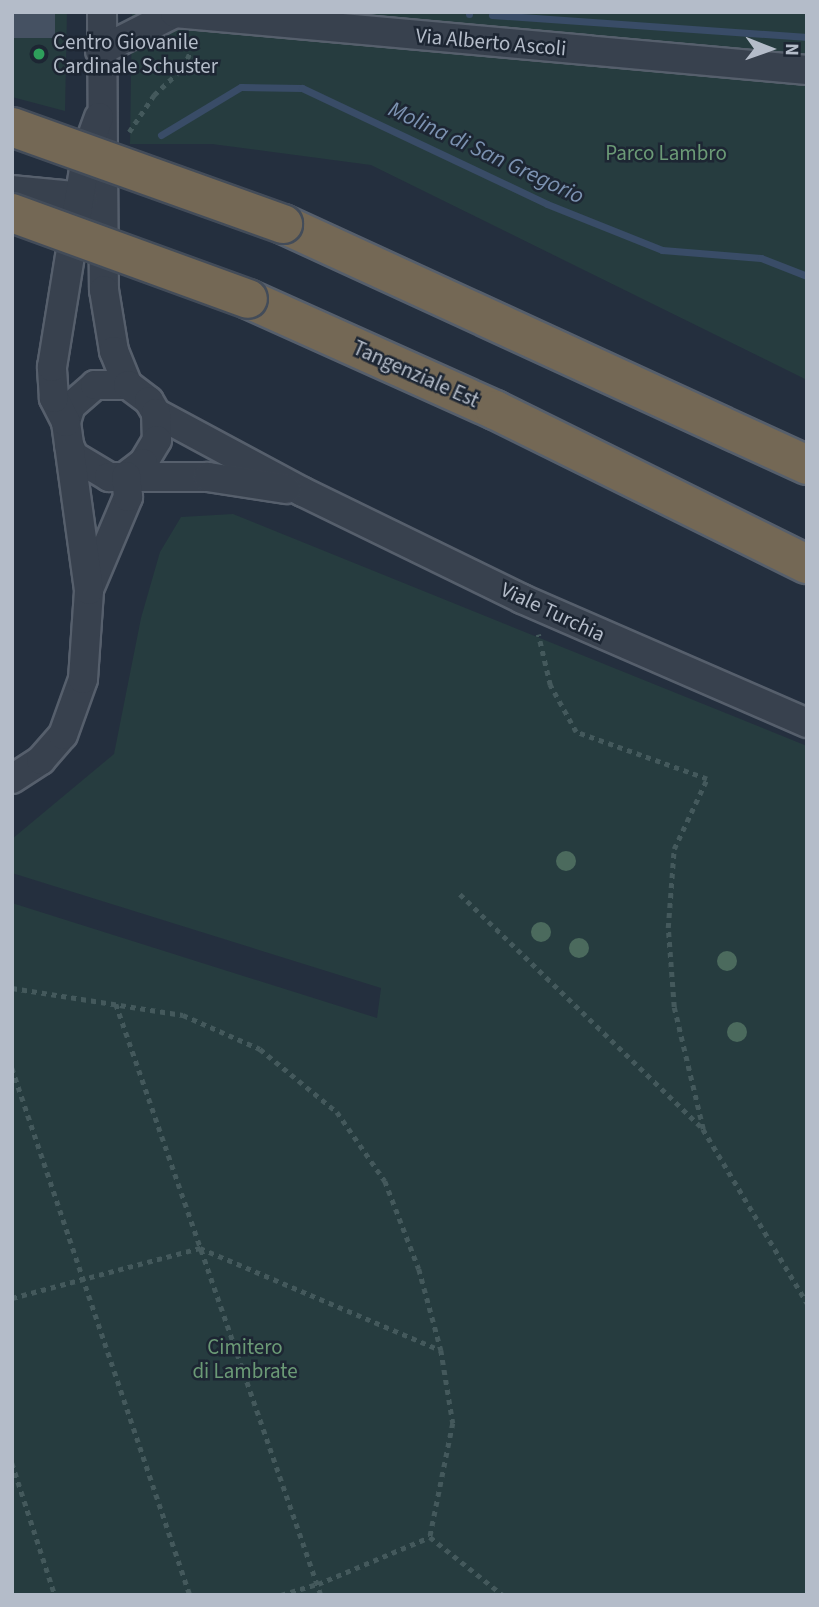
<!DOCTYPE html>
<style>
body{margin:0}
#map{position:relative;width:819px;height:1607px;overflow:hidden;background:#242f3e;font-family:"Source Sans 3",sans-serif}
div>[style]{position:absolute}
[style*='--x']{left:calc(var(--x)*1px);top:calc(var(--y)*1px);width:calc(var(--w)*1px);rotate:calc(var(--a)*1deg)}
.green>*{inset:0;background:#263c3f}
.stream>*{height:7px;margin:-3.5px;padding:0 3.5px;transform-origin:3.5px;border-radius:3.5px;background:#394c67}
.building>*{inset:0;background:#455162;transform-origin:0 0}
.path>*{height:4.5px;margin-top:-2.25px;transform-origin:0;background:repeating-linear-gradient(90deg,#44595c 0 5px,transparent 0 10px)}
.roads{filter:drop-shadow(2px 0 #565f6c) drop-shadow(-2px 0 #565f6c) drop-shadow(0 2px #565f6c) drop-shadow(0 -2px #565f6c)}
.minor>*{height:28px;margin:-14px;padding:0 14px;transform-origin:14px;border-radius:14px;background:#38414e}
.highway>*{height:38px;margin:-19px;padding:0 19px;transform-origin:19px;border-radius:19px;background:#746855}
.bridges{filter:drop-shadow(2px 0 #434c59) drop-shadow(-2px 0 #434c59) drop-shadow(0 2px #434c59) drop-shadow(0 -2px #434c59)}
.highway-bridge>*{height:38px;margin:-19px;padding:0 19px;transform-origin:19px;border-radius:19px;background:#746855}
.trees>*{width:20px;height:20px;margin:-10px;border-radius:50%;background:#4b6a5d}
.dots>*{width:19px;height:19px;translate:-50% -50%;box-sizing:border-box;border:4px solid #1d2633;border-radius:50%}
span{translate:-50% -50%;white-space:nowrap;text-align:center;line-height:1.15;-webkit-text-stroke:5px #1d2633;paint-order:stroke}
.poi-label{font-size:21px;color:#b4bcc9}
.left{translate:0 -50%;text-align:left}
.street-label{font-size:21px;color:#b4bcc9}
.park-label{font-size:21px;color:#6b9a76}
.water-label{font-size:23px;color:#7c92b1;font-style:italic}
.frame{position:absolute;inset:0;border:14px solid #b4bcc9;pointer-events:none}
.north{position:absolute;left:735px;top:14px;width:70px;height:70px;-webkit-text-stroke:5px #1d2633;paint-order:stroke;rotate:91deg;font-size:19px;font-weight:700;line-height:28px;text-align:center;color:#b4bcc9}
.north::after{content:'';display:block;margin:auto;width:24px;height:32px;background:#b4bcc9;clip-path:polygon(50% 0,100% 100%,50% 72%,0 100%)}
</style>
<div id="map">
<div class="green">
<div style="clip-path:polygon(12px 12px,67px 12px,65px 111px,12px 97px)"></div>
<div style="clip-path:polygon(132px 12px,807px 12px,807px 380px,371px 165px,212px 144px,130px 144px)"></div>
<div style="clip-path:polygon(233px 514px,807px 746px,807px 1595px,12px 1595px,12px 903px,377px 1018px,381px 988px,12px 873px,12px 839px,114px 754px,141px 618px,160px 552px,181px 517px)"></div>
</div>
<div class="stream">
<div style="--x:469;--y:14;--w:2;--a:-90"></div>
<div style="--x:492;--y:15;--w:316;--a:4"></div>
<div style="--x:161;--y:135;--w:93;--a:-31"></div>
<div style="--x:241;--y:87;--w:61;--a:0.9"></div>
<div style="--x:302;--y:88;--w:271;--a:25.3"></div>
<div style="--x:547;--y:204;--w:124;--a:21.8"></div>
<div style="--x:662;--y:250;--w:99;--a:4.6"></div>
<div style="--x:761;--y:258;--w:49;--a:21.4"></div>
</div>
<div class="building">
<div style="left:12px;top:12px;width:43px;height:26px"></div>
</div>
<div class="path">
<div style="--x:129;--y:132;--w:45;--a:-56"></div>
<div style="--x:154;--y:95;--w:40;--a:-43"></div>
<div style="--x:183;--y:68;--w:30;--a:-66"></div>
<div style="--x:460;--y:894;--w:338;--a:44"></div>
<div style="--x:703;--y:1129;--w:125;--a:-103.4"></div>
<div style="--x:674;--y:1007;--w:79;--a:-94.3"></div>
<div style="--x:668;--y:928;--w:79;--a:-85.7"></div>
<div style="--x:674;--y:849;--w:77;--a:-64.8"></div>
<div style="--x:707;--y:779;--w:139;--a:-160.3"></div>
<div style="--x:576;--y:732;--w:54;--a:-119"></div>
<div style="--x:550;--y:685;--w:52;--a:-103.2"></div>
<div style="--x:12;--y:988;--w:173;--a:9"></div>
<div style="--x:183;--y:1015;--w:84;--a:23.8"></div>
<div style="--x:260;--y:1049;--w:99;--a:39.3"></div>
<div style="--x:337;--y:1112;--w:84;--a:55.2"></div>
<div style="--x:385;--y:1181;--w:94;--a:68.9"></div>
<div style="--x:419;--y:1269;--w:84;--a:74.8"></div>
<div style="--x:441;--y:1350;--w:74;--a:80.7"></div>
<div style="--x:453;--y:1423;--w:116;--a:101.4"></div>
<div style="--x:116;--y:1004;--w:626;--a:70.87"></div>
<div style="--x:12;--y:1068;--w:556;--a:71.34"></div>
<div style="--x:703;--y:1129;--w:203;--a:59.1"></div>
<div style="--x:12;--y:1298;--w:195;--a:-14.9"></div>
<div style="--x:200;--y:1248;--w:261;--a:23"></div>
<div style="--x:12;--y:1463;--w:139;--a:72"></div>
<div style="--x:281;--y:1595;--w:39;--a:-17"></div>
<div style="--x:318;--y:1584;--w:121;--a:-22.8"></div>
<div style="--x:430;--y:1537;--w:93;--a:38.5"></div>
</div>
<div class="roads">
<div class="minor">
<div style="--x:102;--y:12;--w:278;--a:89.6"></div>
<div style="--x:104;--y:290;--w:62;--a:80.7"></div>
<div style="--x:114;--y:351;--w:37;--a:68"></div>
<div style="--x:100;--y:51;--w:84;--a:-26.9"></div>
<div style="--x:175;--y:13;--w:635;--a:5.15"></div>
<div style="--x:12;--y:190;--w:71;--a:5.6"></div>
<div style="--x:156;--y:413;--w:167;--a:28.3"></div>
<div style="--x:303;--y:492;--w:244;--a:26"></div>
<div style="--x:522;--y:599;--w:311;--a:23.5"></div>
<div style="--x:66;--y:422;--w:17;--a:-73"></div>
<div style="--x:71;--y:406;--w:32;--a:-41"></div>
<div style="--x:95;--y:385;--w:33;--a:0"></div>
<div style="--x:128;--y:385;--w:26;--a:37"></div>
<div style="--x:149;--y:401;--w:14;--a:60"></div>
<div style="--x:156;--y:413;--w:27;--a:88"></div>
<div style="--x:157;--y:440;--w:27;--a:121"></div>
<div style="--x:143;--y:463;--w:21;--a:143"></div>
<div style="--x:69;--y:445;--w:12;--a:66"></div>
<div style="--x:74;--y:456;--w:41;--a:31"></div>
<div style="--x:109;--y:477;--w:99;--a:0"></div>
<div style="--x:208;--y:477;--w:79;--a:8.7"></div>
<div style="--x:90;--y:587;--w:98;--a:-67.1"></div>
<div style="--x:128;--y:497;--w:21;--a:-95"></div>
<div style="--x:12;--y:779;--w:35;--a:-33"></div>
<div style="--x:41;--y:760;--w:33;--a:-49"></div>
<div style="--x:63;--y:735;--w:59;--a:-70.3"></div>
<div style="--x:83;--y:679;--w:89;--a:-86.1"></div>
<div style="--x:89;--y:590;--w:170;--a:-97.8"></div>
<div style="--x:66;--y:422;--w:27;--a:-117"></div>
<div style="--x:54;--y:398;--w:31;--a:-94"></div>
<div style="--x:52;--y:367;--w:220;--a:-80.8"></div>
<div style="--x:87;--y:150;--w:35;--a:-70"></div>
</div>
<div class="highway">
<div style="--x:283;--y:224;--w:577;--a:24.7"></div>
<div style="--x:248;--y:299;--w:271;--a:24.2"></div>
<div style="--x:495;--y:410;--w:348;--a:26.3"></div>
</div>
</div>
<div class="bridges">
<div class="highway-bridge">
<div style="--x:12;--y:127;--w:288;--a:19.7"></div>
<div style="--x:12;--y:213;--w:251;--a:20"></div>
</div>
</div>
<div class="trees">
<div style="left:566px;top:861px"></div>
<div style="left:541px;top:932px"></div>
<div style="left:579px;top:948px"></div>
<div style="left:727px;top:961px"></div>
<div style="left:737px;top:1032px"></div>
</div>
<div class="dots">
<div style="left:39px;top:54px;background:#2e9e5b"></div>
</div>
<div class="poi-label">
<span class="left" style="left:53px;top:54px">Centro Giovanile<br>Cardinale Schuster</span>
</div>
<div class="street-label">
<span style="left:491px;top:42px;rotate:5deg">Via Alberto Ascoli</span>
<span style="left:416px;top:374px;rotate:24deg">Tangenziale Est</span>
<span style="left:553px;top:612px;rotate:25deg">Viale Turchia</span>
</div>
<div class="park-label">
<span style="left:666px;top:153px">Parco Lambro</span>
<span style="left:245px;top:1359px">Cimitero<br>di Lambrate</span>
</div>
<div class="water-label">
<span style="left:486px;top:153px;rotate:25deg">Molina di San Gregorio</span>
</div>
<div class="frame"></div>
<div class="north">N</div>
</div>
